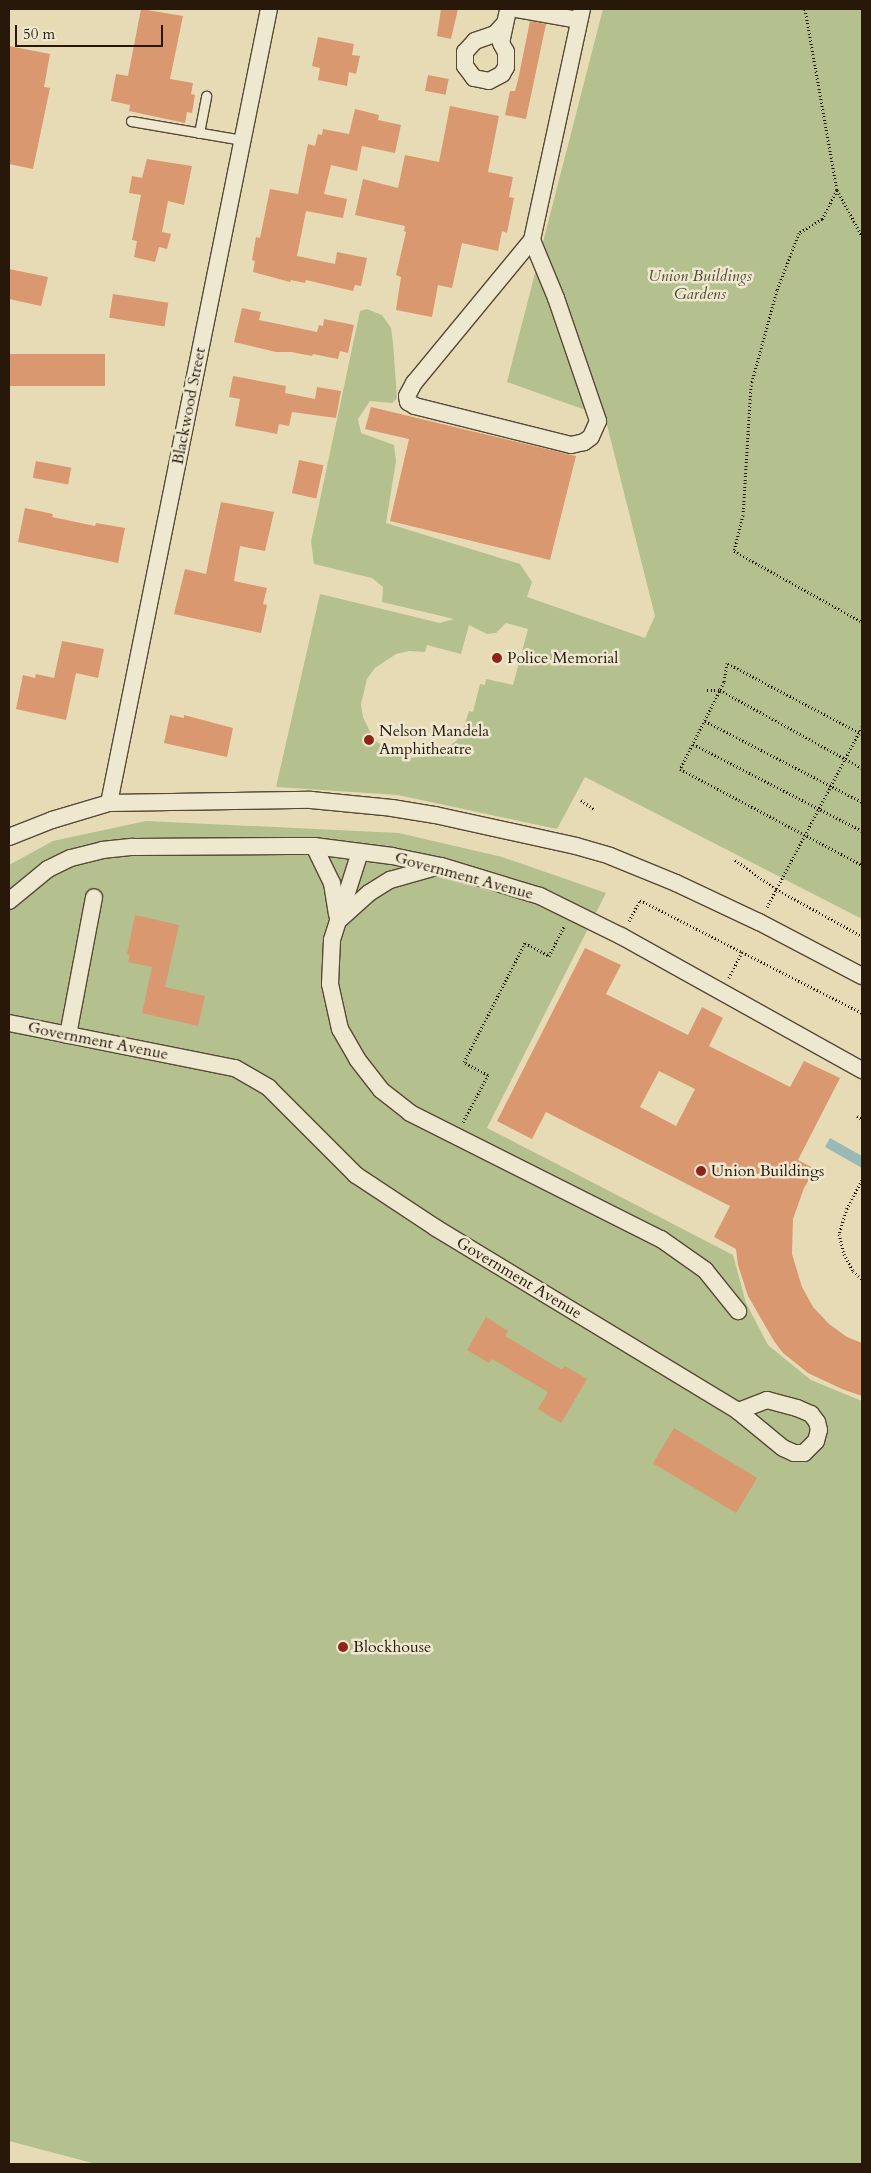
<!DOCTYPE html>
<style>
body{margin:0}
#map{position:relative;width:871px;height:2173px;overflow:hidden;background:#e7dbb6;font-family:Cardo,serif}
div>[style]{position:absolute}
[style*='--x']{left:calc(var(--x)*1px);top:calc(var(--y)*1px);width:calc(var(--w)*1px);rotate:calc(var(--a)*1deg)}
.green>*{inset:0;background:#b4c08e}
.water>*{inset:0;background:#98b9b6}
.building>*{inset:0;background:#d99870;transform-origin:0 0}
.path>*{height:3px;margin-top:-1.5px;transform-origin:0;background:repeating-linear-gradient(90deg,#27180a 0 1px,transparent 0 3.5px)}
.roads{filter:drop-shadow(1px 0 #574935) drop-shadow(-1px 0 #574935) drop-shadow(0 1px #574935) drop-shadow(0 -1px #574935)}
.service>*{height:9px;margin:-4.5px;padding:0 4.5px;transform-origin:4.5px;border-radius:4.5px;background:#efe8d0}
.minor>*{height:16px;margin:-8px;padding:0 8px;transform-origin:8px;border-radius:8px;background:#efe8d0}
.dots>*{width:14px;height:14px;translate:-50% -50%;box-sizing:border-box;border:2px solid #efe8d0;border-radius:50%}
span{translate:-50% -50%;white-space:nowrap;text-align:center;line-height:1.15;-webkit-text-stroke:5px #efe8d0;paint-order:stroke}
.park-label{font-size:16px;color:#514a32;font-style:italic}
.street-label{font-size:16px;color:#27180a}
.poi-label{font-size:16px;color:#27180a}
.left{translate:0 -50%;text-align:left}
.frame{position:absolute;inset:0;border:10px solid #27180a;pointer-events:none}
.scale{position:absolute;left:15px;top:25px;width:148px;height:22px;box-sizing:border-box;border:2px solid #27180a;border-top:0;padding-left:6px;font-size:15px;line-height:18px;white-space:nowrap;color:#27180a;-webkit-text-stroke:4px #efe8d0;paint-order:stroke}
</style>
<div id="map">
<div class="green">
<div style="clip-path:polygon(evenodd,603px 9px,862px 9px,862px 919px,585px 777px,557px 829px,398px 795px,276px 787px,320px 594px,440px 623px,454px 619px,382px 602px,383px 587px,372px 578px,314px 564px,311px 542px,360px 311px,367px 309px,382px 315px,391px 328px,393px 343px,397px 398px,392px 403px,370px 401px,358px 419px,361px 433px,394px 445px,396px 461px,386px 523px,520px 564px,532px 582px,527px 597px,645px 638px,655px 616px,605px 417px,507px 382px,603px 9px,506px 623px,528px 629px,513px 685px,486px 679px,485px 685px,480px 684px,473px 712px,469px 711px,463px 730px,456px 741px,434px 756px,408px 758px,396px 755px,374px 740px,363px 717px,361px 704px,367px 679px,375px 668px,396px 654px,409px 651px,425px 652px,427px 645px,461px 654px,469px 625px,487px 634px,496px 633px,506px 623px)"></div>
<div style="clip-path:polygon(146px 821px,399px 833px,502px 857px,606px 893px,487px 1128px,733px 1255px,746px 1303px,768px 1345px,811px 1380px,862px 1401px,862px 2164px,96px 2164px,9px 2141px,9px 865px,53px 841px)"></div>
</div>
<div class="water">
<div style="clip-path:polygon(830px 1138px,862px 1156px,862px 1168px,825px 1147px)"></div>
</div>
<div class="building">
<div style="clip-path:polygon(141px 9px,183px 16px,170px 79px,193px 83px,191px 94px,195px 95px,192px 113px,187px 112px,185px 123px,129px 111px,130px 105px,111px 101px,116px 74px,128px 76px)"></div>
<div style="clip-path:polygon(441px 9px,458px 9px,451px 39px,437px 36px)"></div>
<div style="clip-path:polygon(530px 21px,546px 24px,526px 119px,505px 115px,510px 91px,515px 91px,518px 80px)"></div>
<div style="clip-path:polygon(318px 37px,354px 44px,352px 55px,360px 56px,356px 74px,349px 72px,347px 86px,318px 80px,320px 68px,312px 66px)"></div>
<div style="clip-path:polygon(9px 46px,50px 54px,44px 87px,50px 88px,33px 169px,9px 164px)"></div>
<div style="left:428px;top:75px;width:21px;height:16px;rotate:11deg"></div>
<div style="clip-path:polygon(450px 106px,499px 116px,488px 172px,513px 177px,509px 197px,514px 198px,507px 233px,502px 231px,498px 251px,462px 243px,452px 288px,438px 285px,432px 317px,396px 310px,401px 277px,396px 275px,406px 232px,404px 231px,405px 226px,355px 215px,363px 179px,398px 188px,405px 155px,439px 162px)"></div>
<div style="clip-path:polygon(355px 109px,379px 115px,378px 120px,401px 125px,395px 153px,362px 146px,357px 171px,331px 165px,324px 194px,347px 199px,343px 218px,306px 211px,297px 256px,335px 264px,337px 252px,367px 258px,361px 286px,355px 285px,353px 291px,306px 280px,305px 283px,291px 280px,290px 282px,253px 272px,255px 261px,252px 260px,256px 237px,260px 238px,270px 189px,298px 194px,308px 144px,315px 146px,318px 134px,322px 135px,323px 129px,349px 134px)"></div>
<div style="clip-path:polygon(147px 159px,192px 166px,184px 205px,168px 201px,162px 232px,171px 234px,167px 249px,159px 247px,155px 262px,134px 257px,137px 241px,132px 240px,141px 195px,129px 193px,132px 176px,142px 178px)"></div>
<div style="clip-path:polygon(9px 269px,48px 277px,41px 306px,9px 299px)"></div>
<div style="left:113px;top:294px;width:56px;height:24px;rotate:9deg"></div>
<div style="clip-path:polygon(242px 308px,261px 312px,259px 320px,317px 332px,319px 325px,323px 326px,324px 319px,354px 325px,348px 353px,340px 351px,338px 359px,313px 354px,312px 356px,291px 352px,276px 352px,234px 342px)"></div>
<div style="left:9px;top:354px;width:96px;height:32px"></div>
<div style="clip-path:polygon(233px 376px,286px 386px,285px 393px,315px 399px,317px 387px,341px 391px,336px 418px,292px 412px,289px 426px,279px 424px,277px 434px,235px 426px,240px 399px,229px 397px)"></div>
<div style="clip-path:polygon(371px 407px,576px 456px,550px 560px,390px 521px,409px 439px,365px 429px)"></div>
<div style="left:299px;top:460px;width:25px;height:34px;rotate:12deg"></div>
<div style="left:36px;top:461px;width:36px;height:17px;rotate:11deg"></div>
<div style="clip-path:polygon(221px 502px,274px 512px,265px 551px,240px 546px,234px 581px,267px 588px,263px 604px,267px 605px,261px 633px,174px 614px,185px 569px,206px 574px)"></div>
<div style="clip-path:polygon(25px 508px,53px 514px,52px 517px,95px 526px,96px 523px,125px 528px,118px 563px,18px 542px)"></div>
<div style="clip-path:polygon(62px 641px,104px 649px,98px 678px,76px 673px,66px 720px,16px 709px,23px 675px,35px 678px,36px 674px,54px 678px)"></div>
<div style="clip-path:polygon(170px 715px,184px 718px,184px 715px,233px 728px,227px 757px,164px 743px)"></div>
<div style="clip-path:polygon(135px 915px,179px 925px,165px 987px,205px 996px,198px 1026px,142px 1013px,152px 967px,128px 962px,130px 955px,127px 954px)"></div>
<div style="clip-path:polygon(evenodd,585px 948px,621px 965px,606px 994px,688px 1035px,702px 1007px,723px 1018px,709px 1046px,790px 1087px,804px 1061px,840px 1078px,798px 1160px,815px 1169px,804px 1188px,793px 1219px,792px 1254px,802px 1287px,813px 1307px,829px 1324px,847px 1337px,862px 1343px,862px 1396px,842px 1389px,808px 1373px,783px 1353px,774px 1341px,748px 1296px,738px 1265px,736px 1249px,714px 1237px,730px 1206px,546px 1112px,532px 1139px,497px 1121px,585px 948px,659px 1071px,695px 1089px,676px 1126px,640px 1107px,659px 1071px)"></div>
<div style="clip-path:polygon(486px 1317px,508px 1331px,505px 1336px,562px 1370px,565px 1366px,587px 1379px,561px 1423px,538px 1409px,548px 1392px,492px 1359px,489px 1363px,467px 1350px)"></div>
<div style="left:674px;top:1428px;width:97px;height:41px;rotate:31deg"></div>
</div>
<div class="path">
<div style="--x:805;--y:9;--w:184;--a:80"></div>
<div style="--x:837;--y:190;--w:52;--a:61.5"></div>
<div style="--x:837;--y:190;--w:33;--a:117"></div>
<div style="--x:822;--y:219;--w:27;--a:149"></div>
<div style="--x:799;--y:233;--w:61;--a:111.1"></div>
<div style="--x:777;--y:290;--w:98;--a:105.3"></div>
<div style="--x:751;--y:385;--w:130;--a:93.5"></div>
<div style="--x:743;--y:515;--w:37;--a:104"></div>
<div style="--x:734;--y:551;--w:146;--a:29"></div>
<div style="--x:707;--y:690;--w:13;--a:0"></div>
<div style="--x:720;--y:690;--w:162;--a:28.8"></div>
<div style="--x:705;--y:721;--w:177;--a:27.3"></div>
<div style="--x:862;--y:734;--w:153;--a:-152.3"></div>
<div style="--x:727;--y:663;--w:19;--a:99"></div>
<div style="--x:724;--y:682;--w:97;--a:116.8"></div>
<div style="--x:680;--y:769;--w:206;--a:27.8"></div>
<div style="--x:693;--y:744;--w:190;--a:27.2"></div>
<div style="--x:581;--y:800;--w:17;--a:36"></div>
<div style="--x:735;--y:860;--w:50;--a:35.3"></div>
<div style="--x:776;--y:889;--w:98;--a:28.7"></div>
<div style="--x:767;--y:907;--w:204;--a:-62.2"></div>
<div style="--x:629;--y:921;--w:24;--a:-62"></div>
<div style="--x:640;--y:900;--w:114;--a:27"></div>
<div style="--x:742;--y:952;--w:29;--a:117"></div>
<div style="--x:742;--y:952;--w:135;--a:26.9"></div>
<div style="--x:857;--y:1116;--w:6;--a:31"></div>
<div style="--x:463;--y:1122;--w:53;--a:-62"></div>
<div style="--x:488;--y:1075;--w:27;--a:-152"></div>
<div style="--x:464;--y:1062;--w:134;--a:-62.9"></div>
<div style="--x:525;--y:943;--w:27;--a:28"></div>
<div style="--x:549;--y:956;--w:33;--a:-63"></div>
<div style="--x:862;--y:1180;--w:32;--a:118"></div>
<div style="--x:847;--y:1208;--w:27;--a:107"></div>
<div style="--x:839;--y:1234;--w:21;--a:76"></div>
<div style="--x:844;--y:1254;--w:19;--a:62"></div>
<div style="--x:853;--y:1271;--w:12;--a:42"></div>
</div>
<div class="roads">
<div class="service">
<div style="--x:131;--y:121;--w:113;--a:9.7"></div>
<div style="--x:199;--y:133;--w:38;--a:-79"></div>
</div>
<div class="minor">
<div style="--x:517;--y:9;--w:63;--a:10.1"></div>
<div style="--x:505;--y:23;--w:15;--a:132"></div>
<div style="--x:495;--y:34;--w:21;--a:161"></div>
<div style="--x:475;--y:41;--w:15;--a:132"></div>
<div style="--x:465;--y:52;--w:14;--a:90"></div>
<div style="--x:465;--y:66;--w:15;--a:53"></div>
<div style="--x:474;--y:78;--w:15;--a:11"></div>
<div style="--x:489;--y:81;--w:15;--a:-28"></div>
<div style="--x:502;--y:74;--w:8;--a:-60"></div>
<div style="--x:506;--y:67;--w:15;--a:-90"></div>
<div style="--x:506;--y:52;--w:10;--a:-119"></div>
<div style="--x:501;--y:43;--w:35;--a:-78"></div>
<div style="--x:532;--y:240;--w:63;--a:67.5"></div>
<div style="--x:556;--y:298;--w:130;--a:71.1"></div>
<div style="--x:598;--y:421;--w:17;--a:114"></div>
<div style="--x:591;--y:437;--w:9;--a:144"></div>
<div style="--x:584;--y:442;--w:13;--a:167"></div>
<div style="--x:571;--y:445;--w:161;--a:-166"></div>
<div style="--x:415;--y:406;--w:8;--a:-150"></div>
<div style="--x:408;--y:402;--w:6;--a:-99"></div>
<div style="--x:407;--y:396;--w:15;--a:-62"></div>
<div style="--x:414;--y:383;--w:185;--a:-50.5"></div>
<div style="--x:532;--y:240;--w:236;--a:-77.8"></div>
<div style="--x:109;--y:803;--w:810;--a:-78.61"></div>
<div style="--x:9;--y:837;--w:46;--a:-21.6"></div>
<div style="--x:52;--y:820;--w:59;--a:-16.6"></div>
<div style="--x:109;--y:803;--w:202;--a:-0.9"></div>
<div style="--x:311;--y:800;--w:81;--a:5.6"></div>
<div style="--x:392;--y:808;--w:44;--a:9.2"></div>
<div style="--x:435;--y:815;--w:144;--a:12.4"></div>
<div style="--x:576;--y:846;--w:35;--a:16"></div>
<div style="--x:610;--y:856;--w:71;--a:22.2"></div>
<div style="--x:676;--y:883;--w:92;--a:25.2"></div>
<div style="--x:759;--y:922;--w:116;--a:27.7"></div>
<div style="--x:314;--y:846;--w:41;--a:64.1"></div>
<div style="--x:332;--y:883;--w:32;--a:81"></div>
<div style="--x:360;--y:852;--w:92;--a:107.7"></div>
<div style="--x:332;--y:940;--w:44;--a:92.6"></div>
<div style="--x:330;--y:984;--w:46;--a:77.5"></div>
<div style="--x:340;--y:1029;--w:34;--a:60"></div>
<div style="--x:357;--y:1059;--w:39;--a:52"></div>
<div style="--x:381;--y:1090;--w:37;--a:38"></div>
<div style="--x:410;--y:1113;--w:281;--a:26.7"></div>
<div style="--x:661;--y:1239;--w:54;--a:35.2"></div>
<div style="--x:705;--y:1270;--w:53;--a:51.2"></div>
<div style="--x:9;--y:901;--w:50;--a:-39.4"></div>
<div style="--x:48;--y:869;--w:25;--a:-26"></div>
<div style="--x:71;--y:858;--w:32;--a:-14"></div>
<div style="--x:102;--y:850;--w:31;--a:-6"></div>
<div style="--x:133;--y:847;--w:156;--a:-0.4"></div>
<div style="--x:289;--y:846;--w:25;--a:0"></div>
<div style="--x:314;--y:846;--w:79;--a:7.3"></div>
<div style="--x:392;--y:856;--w:50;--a:11.5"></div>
<div style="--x:441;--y:866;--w:103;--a:16.9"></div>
<div style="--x:540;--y:896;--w:90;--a:26.3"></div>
<div style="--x:621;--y:936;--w:276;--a:29.1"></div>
<div style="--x:339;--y:920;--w:40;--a:-42"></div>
<div style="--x:369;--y:893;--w:25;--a:-32"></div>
<div style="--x:390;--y:880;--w:45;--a:-15.6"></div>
<div style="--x:9;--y:1023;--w:230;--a:11.3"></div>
<div style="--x:235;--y:1068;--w:39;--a:30"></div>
<div style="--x:269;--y:1088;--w:123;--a:45"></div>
<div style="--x:356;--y:1175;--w:96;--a:33.5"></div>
<div style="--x:436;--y:1228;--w:353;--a:31.2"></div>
<div style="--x:738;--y:1411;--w:58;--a:39.4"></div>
<div style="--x:783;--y:1448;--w:12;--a:24"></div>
<div style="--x:794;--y:1453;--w:10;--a:0"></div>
<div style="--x:804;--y:1453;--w:17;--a:-45"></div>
<div style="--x:816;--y:1441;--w:11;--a:-75"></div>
<div style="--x:819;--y:1430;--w:8;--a:-104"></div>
<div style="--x:817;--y:1422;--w:10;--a:-127"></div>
<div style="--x:811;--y:1414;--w:15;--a:-157"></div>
<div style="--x:797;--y:1408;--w:31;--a:-165"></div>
<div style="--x:767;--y:1400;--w:31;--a:159"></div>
<div style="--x:68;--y:1035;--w:140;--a:-79.3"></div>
</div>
</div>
<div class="dots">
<div style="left:497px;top:658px;background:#8f2418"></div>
<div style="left:369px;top:740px;background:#8f2418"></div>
<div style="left:701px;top:1171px;background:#8f2418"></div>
<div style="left:343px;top:1647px;background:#8f2418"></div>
</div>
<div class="park-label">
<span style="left:700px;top:285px">Union Buildings<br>Gardens</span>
</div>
<div class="street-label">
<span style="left:189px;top:406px;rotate:-79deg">Blackwood Street</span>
<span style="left:464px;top:876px;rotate:15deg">Government Avenue</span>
<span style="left:98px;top:1041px;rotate:11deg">Government Avenue</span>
<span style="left:519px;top:1278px;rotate:31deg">Government Avenue</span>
</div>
<div class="poi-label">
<span class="left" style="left:507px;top:658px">Police Memorial</span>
<span class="left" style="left:379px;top:740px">Nelson Mandela<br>Amphitheatre</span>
<span class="left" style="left:711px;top:1171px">Union Buildings</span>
<span class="left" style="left:353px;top:1647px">Blockhouse</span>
</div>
<div class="frame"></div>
<div class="scale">50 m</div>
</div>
